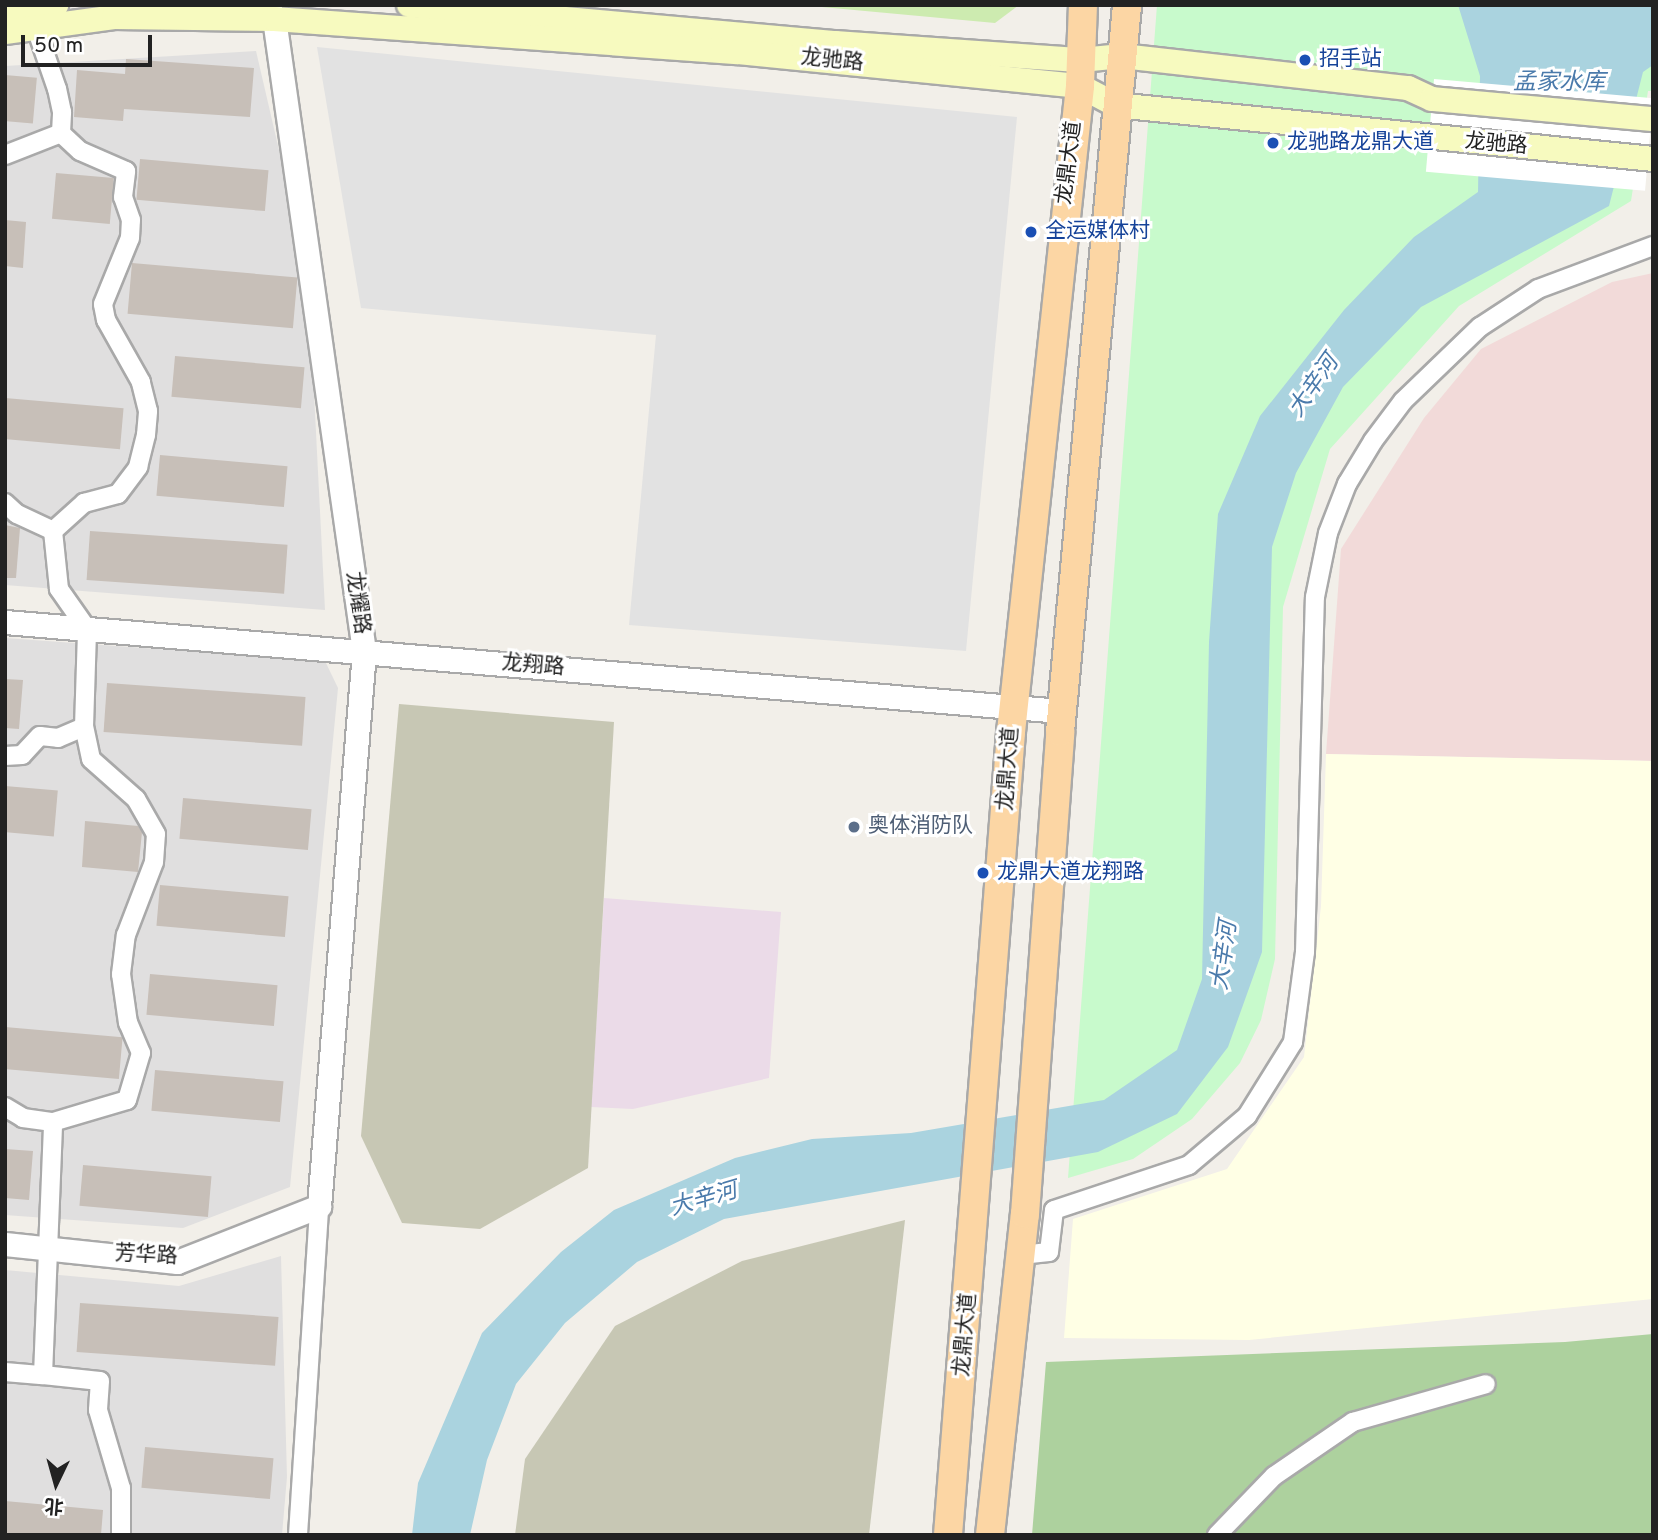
<!DOCTYPE html>
<meta charset="utf-8">
<style>
body{margin:0}
#map{position:relative;width:1658px;height:1540px;overflow:hidden;background:#f2efe9;font-family:Overpass,"Noto Sans SC",sans-serif}
div>[style]{position:absolute}
[style*='--x']{left:calc(var(--x)*1px);top:calc(var(--y)*1px);width:calc(var(--w)*1px);rotate:calc(var(--a)*1deg)}
.residential>*{inset:0;background:#e0dfdf}
.commercial>*{inset:0;background:#f2dad9}
.industrial>*{inset:0;background:#ebdbe8}
.education>*{inset:0;background:#ffffe5}
.construction>*{inset:0;background:#c7c7b4}
.grass>*{inset:0;background:#cdebb0}
.forest>*{inset:0;background:#add19e}
.park>*{inset:0;background:#c8facc}
.parking>*{inset:0;background:#e2e2e2}
.water>*{inset:0;background:#aad3df}
.pier>*{inset:0;background:#fff;transform-origin:0 0}
.building>*{inset:0;background:#c7bfb8;transform-origin:0 0}
.roads{filter:drop-shadow(2px 0 #a9a9a9) drop-shadow(-2px 0 #a9a9a9) drop-shadow(0 2px #a9a9a9) drop-shadow(0 -2px #a9a9a9)}
.minor>*{height:18px;margin:-9px;padding:0 9px;transform-origin:9px;border-radius:9px;background:#fff}
.tertiary>*{height:23px;margin:-11.5px;padding:0 11.5px;transform-origin:11.5px;border-radius:11.5px;background:#fff}
.secondary>*{height:24px;margin:-12px;padding:0 12px;transform-origin:12px;border-radius:12px;background:#f7fabf}
.primary>*{height:28px;margin:-14px;padding:0 14px;transform-origin:14px;border-radius:14px;background:#fcd6a4}
.dots>*{width:19px;height:19px;translate:-50% -50%;box-sizing:border-box;border:4px solid #fff;border-radius:50%}
span{translate:-50% -50%;white-space:nowrap;text-align:center;line-height:1.15;-webkit-text-stroke:6px #fff;paint-order:stroke}
.transit-label{font-size:21px;color:#164399}
.left{translate:0 -50%;text-align:left}
.street-label{font-size:21px;color:#222}
.service-label{font-size:21px;color:#4e5e75}
.water-label{font-size:23px;color:#4a7aab;font-style:italic}
.frame{position:absolute;inset:0;border:7px solid #222;pointer-events:none}
.north{position:absolute;left:21px;top:1449px;width:70px;height:70px;-webkit-text-stroke:5px #fff;paint-order:stroke;rotate:185deg;font-size:19px;font-weight:700;line-height:28px;text-align:center;color:#222}
.north::after{content:'';display:block;margin:auto;width:24px;height:32px;background:#222;clip-path:polygon(50% 0,100% 100%,50% 72%,0 100%)}
.scale{position:absolute;left:21px;top:35px;width:131px;height:32px;box-sizing:border-box;border:4px solid #222;border-top:0;padding-left:9px;font-size:21px;line-height:24px;white-space:nowrap;color:#222;-webkit-text-stroke:5px #fff;paint-order:stroke}
</style>
<div id="map">
<div class="residential">
<div style="clip-path:polygon(256px 51px,308px 275px,325px 610px,5px 585px,5px 66px)"></div>
<div style="clip-path:polygon(5px 638px,325px 661px,338px 688px,290px 1187px,183px 1228px,5px 1215px)"></div>
<div style="clip-path:polygon(281px 1256px,287px 1477px,282px 1535px,5px 1535px,5px 1270px,179px 1286px)"></div>
</div>
<div class="commercial">
<div style="clip-path:polygon(1653px 273px,1653px 761px,1326px 754px,1341px 549px,1424px 418px,1481px 349px,1612px 282px)"></div>
</div>
<div class="industrial">
<div style="clip-path:polygon(604px 898px,781px 912px,769px 1078px,633px 1109px,591px 1107px)"></div>
</div>
<div class="education">
<div style="clip-path:polygon(1326px 754px,1653px 761px,1653px 1299px,1249px 1340px,1064px 1338px,1073px 1219px,1227px 1169px,1304px 1057px,1321px 906px)"></div>
</div>
<div class="construction">
<div style="clip-path:polygon(399px 704px,614px 722px,588px 1168px,480px 1229px,402px 1223px,361px 1136px)"></div>
<div style="clip-path:polygon(905px 1220px,869px 1535px,515px 1535px,525px 1459px,615px 1326px,742px 1261px)"></div>
</div>
<div class="grass">
<div style="clip-path:polygon(800px 5px,1019px 5px,995px 23px)"></div>
</div>
<div class="forest">
<div style="clip-path:polygon(1653px 1334px,1653px 1535px,1032px 1535px,1046px 1362px,1565px 1342px)"></div>
</div>
<div class="park">
<div style="clip-path:polygon(1157px 5px,1653px 5px,1653px 91px,1648px 91px,1631px 201px,1459px 306px,1330px 449px,1283px 607px,1275px 959px,1261px 1020px,1240px 1063px,1192px 1119px,1133px 1159px,1068px 1178px)"></div>
</div>
<div class="parking">
<div style="clip-path:polygon(317px 47px,1017px 117px,966px 651px,629px 625px,656px 335px,361px 308px)"></div>
</div>
<div class="water">
<div style="clip-path:polygon(1458px 5px,1653px 5px,1653px 65px,1643px 72px,1609px 206px,1421px 307px,1343px 387px,1296px 473px,1272px 547px,1262px 952px,1228px 1047px,1177px 1114px,1098px 1152px,724px 1219px,637px 1262px,565px 1323px,516px 1384px,487px 1460px,470px 1535px,412px 1535px,418px 1483px,482px 1333px,561px 1252px,614px 1210px,735px 1158px,812px 1139px,911px 1133px,1104px 1100px,1177px 1050px,1202px 979px,1209px 642px,1218px 514px,1260px 416px,1344px 310px,1414px 237px,1478px 192px,1480px 76px)"></div>
</div>
<div class="pier">
<div style="left:1434px;top:79px;width:220px;height:93px;rotate:5deg"></div>
</div>
<div class="building">
<div style="clip-path:polygon(126px 59px,254px 68px,250px 117px,124px 109px,123px 121px,74px 117px,77px 70px,125px 74px)"></div>
<div style="left:5px;top:75px;width:32px;height:46px;rotate:5deg"></div>
<div style="left:140px;top:159px;width:129px;height:41px;rotate:5deg"></div>
<div style="left:56px;top:173px;width:58px;height:46px;rotate:5deg"></div>
<div style="clip-path:polygon(5px 220px,26px 222px,23px 268px,5px 266px)"></div>
<div style="left:132px;top:263px;width:166px;height:51px;rotate:5deg"></div>
<div style="left:175px;top:356px;width:130px;height:41px;rotate:5deg"></div>
<div style="left:5px;top:398px;width:119px;height:41px;rotate:5deg"></div>
<div style="left:160px;top:455px;width:128px;height:41px;rotate:5deg"></div>
<div style="clip-path:polygon(5px 525px,20px 528px,16px 578px,5px 578px)"></div>
<div style="left:90px;top:531px;width:198px;height:49px;rotate:4deg"></div>
<div style="clip-path:polygon(5px 679px,23px 680px,19px 729px,5px 728px)"></div>
<div style="left:107px;top:683px;width:199px;height:49px;rotate:4deg"></div>
<div style="left:5px;top:786px;width:53px;height:46px;rotate:5deg"></div>
<div style="left:183px;top:798px;width:129px;height:41px;rotate:5deg"></div>
<div style="clip-path:polygon(85px 821px,138px 826px,142px 832px,138px 872px,82px 867px)"></div>
<div style="left:160px;top:885px;width:129px;height:41px;rotate:5deg"></div>
<div style="left:150px;top:974px;width:128px;height:41px;rotate:5deg"></div>
<div style="left:5px;top:1027px;width:118px;height:42px;rotate:5deg"></div>
<div style="left:155px;top:1070px;width:129px;height:41px;rotate:5deg"></div>
<div style="clip-path:polygon(5px 1149px,33px 1151px,29px 1200px,5px 1198px)"></div>
<div style="left:83px;top:1165px;width:129px;height:41px;rotate:5deg"></div>
<div style="left:80px;top:1303px;width:199px;height:49px;rotate:4deg"></div>
<div style="left:145px;top:1447px;width:129px;height:41px;rotate:5deg"></div>
<div style="clip-path:polygon(5px 1501px,103px 1510px,101px 1535px,5px 1535px)"></div>
</div>
<div class="roads">
<div class="minor">
<div style="--x:5;--y:155;--w:60;--a:-21.4"></div>
<div style="--x:5;--y:503;--w:16;--a:43"></div>
<div style="--x:17;--y:514;--w:40;--a:25"></div>
<div style="--x:5;--y:756;--w:17;--a:-3"></div>
<div style="--x:22;--y:755;--w:26;--a:-47"></div>
<div style="--x:40;--y:736;--w:18;--a:6"></div>
<div style="--x:58;--y:738;--w:28;--a:-23"></div>
<div style="--x:5;--y:1107;--w:21;--a:31"></div>
<div style="--x:23;--y:1118;--w:30;--a:8"></div>
<div style="--x:1021;--y:1255;--w:28;--a:-6"></div>
<div style="--x:1049;--y:1252;--w:42;--a:-83.2"></div>
<div style="--x:1054;--y:1210;--w:142;--a:-18.4"></div>
<div style="--x:1189;--y:1165;--w:76;--a:-40.2"></div>
<div style="--x:1247;--y:1116;--w:87;--a:-58.1"></div>
<div style="--x:1293;--y:1042;--w:91;--a:-82.4"></div>
<div style="--x:1305;--y:952;--w:355;--a:-88.4"></div>
<div style="--x:1315;--y:597;--w:65;--a:-78.5"></div>
<div style="--x:1328;--y:533;--w:53;--a:-68.8"></div>
<div style="--x:1347;--y:484;--w:50;--a:-58.8"></div>
<div style="--x:1373;--y:441;--w:50;--a:-53.1"></div>
<div style="--x:1403;--y:401;--w:107;--a:-43.9"></div>
<div style="--x:1480;--y:327;--w:69;--a:-33.2"></div>
<div style="--x:1538;--y:289;--w:123;--a:-20.5"></div>
<div style="--x:5;--y:1372;--w:38;--a:5"></div>
<div style="--x:43;--y:1375;--w:253;--a:-87.7"></div>
<div style="--x:53;--y:1122;--w:77;--a:-16.6"></div>
<div style="--x:127;--y:1100;--w:49;--a:-73.4"></div>
<div style="--x:141;--y:1053;--w:33;--a:-113"></div>
<div style="--x:128;--y:1023;--w:49;--a:-98.1"></div>
<div style="--x:121;--y:974;--w:39;--a:-83"></div>
<div style="--x:126;--y:935;--w:78;--a:-69"></div>
<div style="--x:154;--y:862;--w:28;--a:-86"></div>
<div style="--x:156;--y:834;--w:40;--a:-119.7"></div>
<div style="--x:136;--y:799;--w:60;--a:-138.4"></div>
<div style="--x:91;--y:759;--w:33;--a:-102"></div>
<div style="--x:84;--y:727;--w:98;--a:-88.2"></div>
<div style="--x:87;--y:629;--w:49;--a:-125"></div>
<div style="--x:59;--y:589;--w:58;--a:-95.9"></div>
<div style="--x:53;--y:531;--w:42;--a:-42.1"></div>
<div style="--x:84;--y:503;--w:35;--a:-15"></div>
<div style="--x:118;--y:494;--w:34;--a:-53"></div>
<div style="--x:138;--y:467;--w:33;--a:-76"></div>
<div style="--x:146;--y:435;--w:24;--a:-85"></div>
<div style="--x:148;--y:411;--w:30;--a:-104"></div>
<div style="--x:141;--y:382;--w:71;--a:-119.4"></div>
<div style="--x:106;--y:320;--w:16;--a:-101"></div>
<div style="--x:103;--y:304;--w:71;--a:-67.8"></div>
<div style="--x:130;--y:238;--w:18;--a:-87"></div>
<div style="--x:131;--y:220;--w:24;--a:-109"></div>
<div style="--x:123;--y:197;--w:26;--a:-83"></div>
<div style="--x:126;--y:171;--w:50;--a:-156.5"></div>
<div style="--x:80;--y:151;--w:26;--a:-137"></div>
<div style="--x:61;--y:133;--w:21;--a:-87"></div>
<div style="--x:62;--y:112;--w:24;--a:-102"></div>
<div style="--x:57;--y:89;--w:65;--a:-109"></div>
<div style="--x:43;--y:1375;--w:57;--a:6"></div>
<div style="--x:100;--y:1381;--w:29;--a:94"></div>
<div style="--x:98;--y:1410;--w:81;--a:73.6"></div>
<div style="--x:121;--y:1488;--w:47;--a:90"></div>
<div style="--x:298;--y:1535;--w:330;--a:-86.3"></div>
<div style="--x:1217;--y:1535;--w:82;--a:-46"></div>
<div style="--x:1274;--y:1476;--w:96;--a:-34.4"></div>
<div style="--x:1353;--y:1422;--w:138;--a:-15.9"></div>
</div>
<div class="tertiary">
<div style="--x:5;--y:622;--w:1060;--a:4.82"></div>
<div style="--x:5;--y:1244;--w:173;--a:6"></div>
<div style="--x:177;--y:1262;--w:153;--a:-21.5"></div>
<div style="--x:319;--y:1206;--w:557;--a:-85.36"></div>
<div style="--x:364;--y:651;--w:638;--a:-98.1"></div>
<div style="--x:274;--y:19;--w:15;--a:-113"></div>
</div>
<div class="secondary">
<div style="--x:409;--y:5;--w:428;--a:5.1"></div>
<div style="--x:835;--y:43;--w:247;--a:4"></div>
<div style="--x:1081;--y:60;--w:41;--a:-5.6"></div>
<div style="--x:1122;--y:56;--w:288;--a:6.4"></div>
<div style="--x:1408;--y:88;--w:26;--a:25"></div>
<div style="--x:1432;--y:99;--w:222;--a:5.2"></div>
<div style="--x:5;--y:14;--w:52;--a:-10"></div>
<div style="--x:5;--y:32;--w:110;--a:-7.8"></div>
<div style="--x:114;--y:17;--w:160;--a:0.7"></div>
<div style="--x:274;--y:19;--w:465;--a:4.1"></div>
<div style="--x:738;--y:52;--w:344;--a:5.7"></div>
<div style="--x:1080;--y:86;--w:41;--a:27.8"></div>
<div style="--x:1116;--y:105;--w:540;--a:5.74"></div>
</div>
<div class="primary">
<div style="--x:948;--y:1535;--w:805;--a:-85.51"></div>
<div style="--x:1011;--y:732;--w:650;--a:-83.9"></div>
<div style="--x:1080;--y:86;--w:81;--a:-87.9"></div>
<div style="--x:990;--y:1535;--w:323;--a:-83.8"></div>
<div style="--x:1025;--y:1214;--w:483;--a:-85.8"></div>
<div style="--x:1060;--y:732;--w:730;--a:-84.73"></div>
</div>
</div>
<div class="dots">
<div style="left:1305px;top:60px;background:#1a4fb4"></div>
<div style="left:1273px;top:143px;background:#1a4fb4"></div>
<div style="left:1031px;top:232px;background:#1a4fb4"></div>
<div style="left:854px;top:827px;background:#5c6f8a"></div>
<div style="left:983px;top:873px;background:#1a4fb4"></div>
</div>
<div class="transit-label">
<span class="left" style="left:1319px;top:60px">招手站</span>
<span class="left" style="left:1287px;top:143px">龙驰路龙鼎大道</span>
<span class="left" style="left:1045px;top:232px">全运媒体村</span>
<span class="left" style="left:997px;top:873px">龙鼎大道龙翔路</span>
</div>
<div class="street-label">
<span style="left:832px;top:61px;rotate:6deg">龙驰路</span>
<span style="left:1496px;top:145px;rotate:5deg">龙驰路</span>
<span style="left:1070px;top:163px;rotate:-83deg">龙鼎大道</span>
<span style="left:357px;top:603px;rotate:82deg">龙耀路</span>
<span style="left:533px;top:666px;rotate:5deg">龙翔路</span>
<span style="left:1009px;top:769px;rotate:-86deg">龙鼎大道</span>
<span style="left:146px;top:1256px;rotate:3deg">芳华路</span>
<span style="left:966px;top:1335px;rotate:-85deg">龙鼎大道</span>
</div>
<div class="service-label">
<span class="left" style="left:868px;top:827px">奥体消防队</span>
</div>
<div class="water-label">
<span style="left:1559px;top:84px">孟家水库</span>
<span style="left:1315px;top:387px;rotate:-55deg">大辛河</span>
<span style="left:1226px;top:956px;rotate:-82deg">大辛河</span>
<span style="left:704px;top:1201px;rotate:-16deg">大辛河</span>
</div>
<div class="frame"></div>
<div class="north">北</div>
<div class="scale">50 m</div>
</div>
